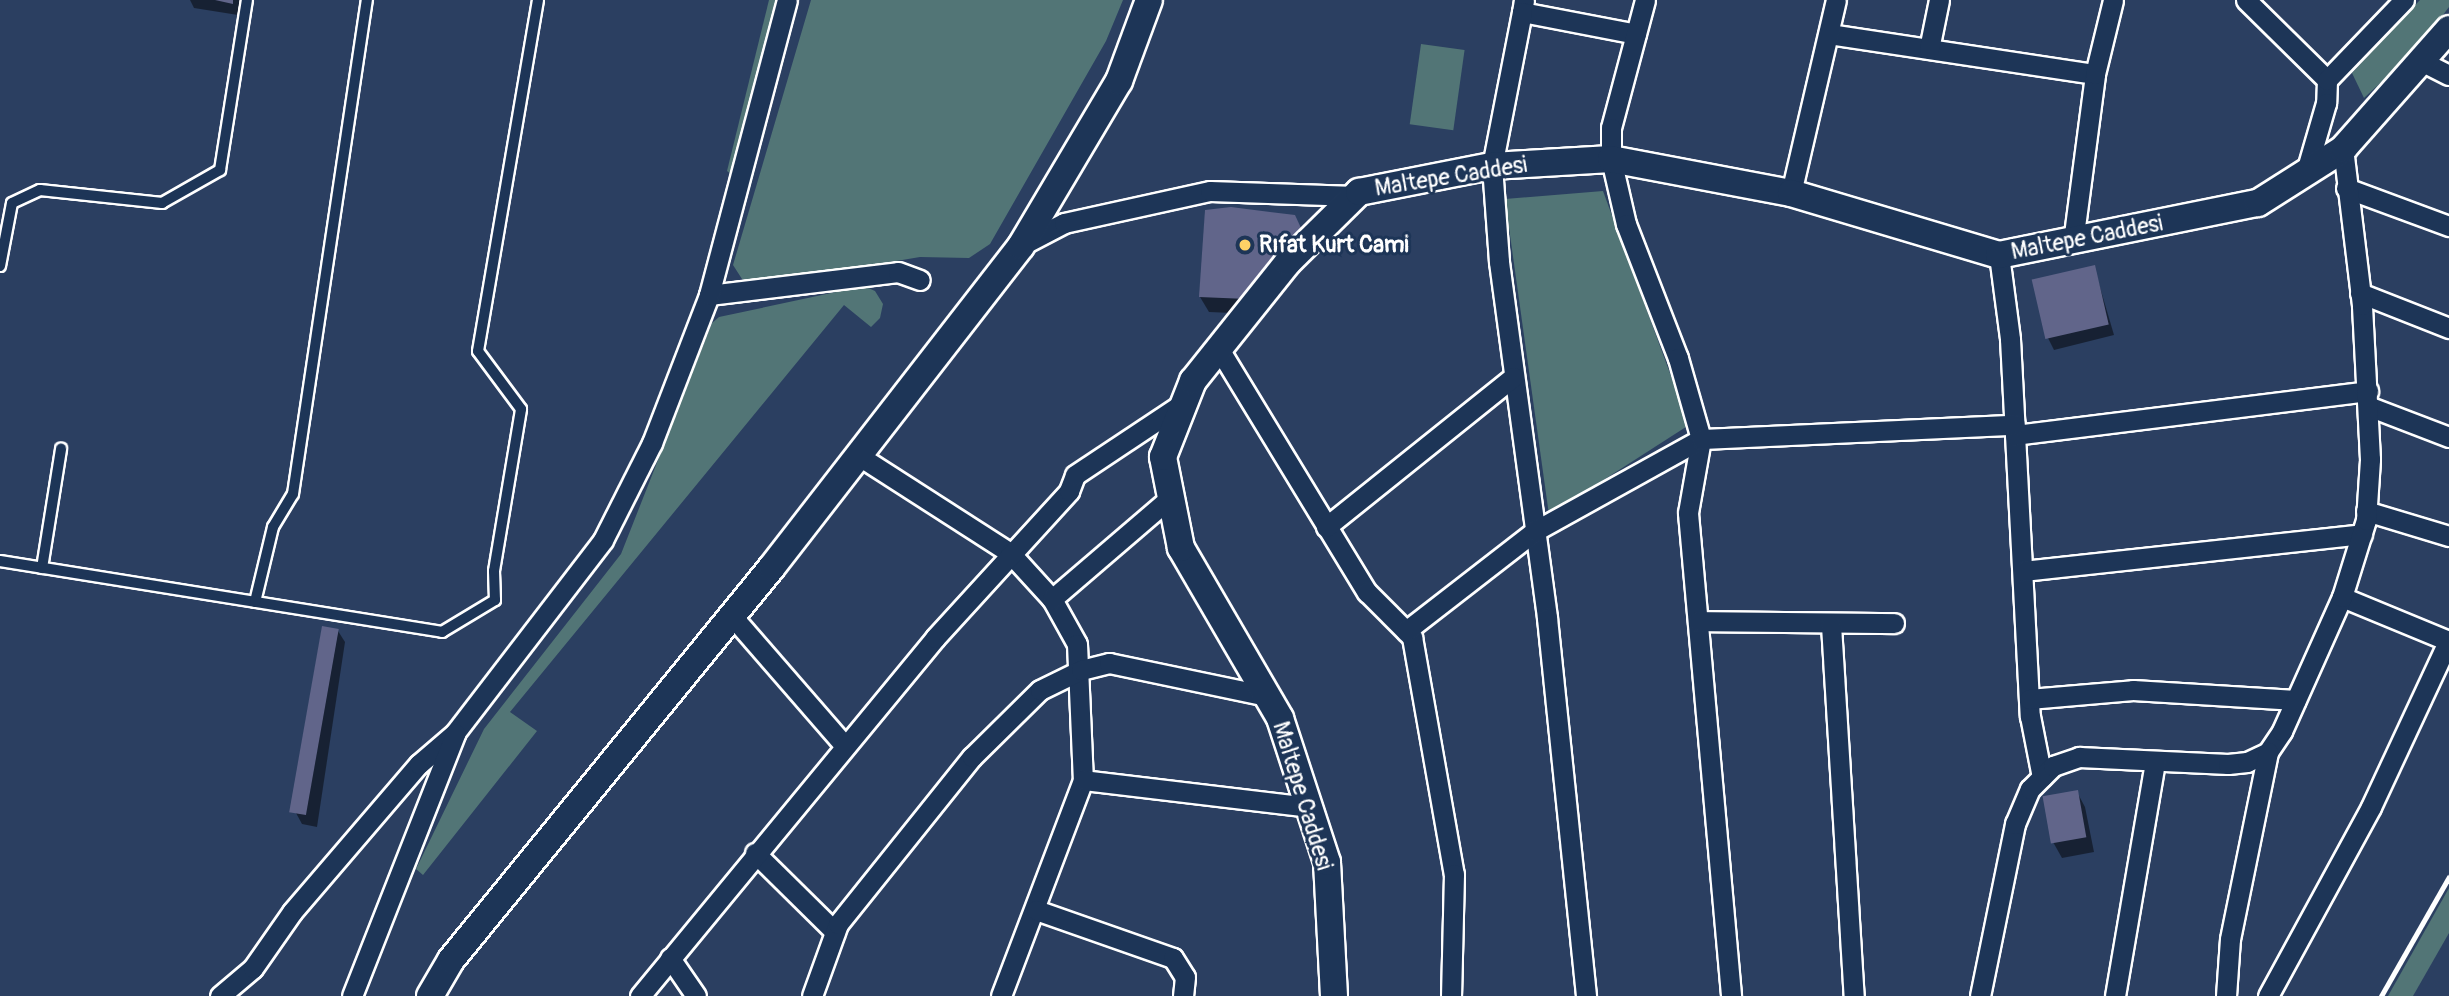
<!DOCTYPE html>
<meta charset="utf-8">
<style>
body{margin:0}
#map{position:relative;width:2449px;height:996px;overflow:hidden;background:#2b3f61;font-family:Pangolin,sans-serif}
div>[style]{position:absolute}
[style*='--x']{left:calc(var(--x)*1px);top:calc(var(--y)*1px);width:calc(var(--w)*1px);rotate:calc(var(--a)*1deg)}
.green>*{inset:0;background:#527576;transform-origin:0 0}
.shadow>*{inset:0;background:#0007}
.building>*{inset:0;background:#61658a;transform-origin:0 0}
.roads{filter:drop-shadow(2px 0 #fff) drop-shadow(-2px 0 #fff) drop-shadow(0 2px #fff) drop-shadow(0 -2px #fff)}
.lane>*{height:10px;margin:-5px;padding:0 5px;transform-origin:5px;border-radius:5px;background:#1d3557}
.street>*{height:19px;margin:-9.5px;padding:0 9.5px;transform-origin:9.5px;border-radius:9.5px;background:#1d3557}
.secondary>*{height:26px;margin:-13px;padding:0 13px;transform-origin:13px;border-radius:13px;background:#1d3557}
.rail>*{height:5px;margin:-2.5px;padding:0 2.5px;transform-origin:2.5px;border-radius:2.5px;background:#fff}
.dots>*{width:19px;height:19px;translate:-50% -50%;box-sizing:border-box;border:4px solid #1d3557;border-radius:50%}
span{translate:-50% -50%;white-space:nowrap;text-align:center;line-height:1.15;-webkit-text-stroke:6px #1d3557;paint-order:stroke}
.street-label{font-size:23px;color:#fff}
.poi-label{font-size:23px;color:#fff;font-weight:700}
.left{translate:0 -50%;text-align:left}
</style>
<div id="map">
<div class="green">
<div style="clip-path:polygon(769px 0,780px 0,736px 174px,731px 174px,727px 171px)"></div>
<div style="clip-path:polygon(811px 0,1123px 0,1106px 41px,990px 244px,969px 258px,920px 257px,772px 282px,742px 279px,733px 265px)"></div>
<div style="clip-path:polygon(2420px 0,2449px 0,2449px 7px,2417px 49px,2364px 98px,2352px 73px)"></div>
<div style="left:1421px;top:44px;width:44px;height:81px;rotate:8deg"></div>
<div style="clip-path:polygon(1603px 191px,1689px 425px,1549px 515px,1505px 199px)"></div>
<div style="clip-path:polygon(864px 286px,875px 291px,883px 304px,880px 318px,871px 327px,844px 305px,510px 712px,537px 731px,423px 875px,416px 869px,484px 729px,621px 554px,712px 323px,719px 317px)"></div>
<div style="clip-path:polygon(2449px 888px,2449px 933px,2413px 996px,2388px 996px)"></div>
</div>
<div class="shadow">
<div style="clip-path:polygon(190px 0,241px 0,238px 15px,194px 8px)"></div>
<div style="clip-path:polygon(1294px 217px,1303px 232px,1256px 314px,1209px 312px,1200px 297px)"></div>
<div style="clip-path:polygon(2094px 267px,2114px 335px,2054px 350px,2048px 338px)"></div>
<div style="clip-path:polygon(338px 631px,345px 642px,317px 827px,302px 824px,296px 813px)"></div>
<div style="clip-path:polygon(2077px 792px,2085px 807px,2094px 852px,2062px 858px,2053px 842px)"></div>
</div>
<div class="building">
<div style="clip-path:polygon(215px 0,233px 0,233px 4px)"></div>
<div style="clip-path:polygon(1231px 207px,1295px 215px,1301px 228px,1247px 299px,1199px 297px,1205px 210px)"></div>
<div style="left:2095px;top:265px;width:61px;height:65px;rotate:77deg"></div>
<div style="left:322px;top:626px;width:17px;height:189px;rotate:10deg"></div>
<div style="left:2078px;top:790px;width:48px;height:36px;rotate:80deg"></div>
</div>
<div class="roads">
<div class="lane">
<div style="--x:0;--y:266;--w:64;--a:-79.2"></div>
<div style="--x:12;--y:203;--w:31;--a:-25"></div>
<div style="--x:40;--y:190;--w:123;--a:6.1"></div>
<div style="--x:162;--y:203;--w:67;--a:-29.6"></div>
<div style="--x:220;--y:170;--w:172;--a:-81"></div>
<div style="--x:0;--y:561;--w:448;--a:9.1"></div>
<div style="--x:442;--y:632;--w:62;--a:-31.1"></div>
<div style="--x:495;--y:600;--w:29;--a:-92"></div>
<div style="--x:494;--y:571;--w:164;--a:-80.5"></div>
<div style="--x:521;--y:409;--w:72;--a:-126.6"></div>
<div style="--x:478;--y:351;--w:356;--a:-80.3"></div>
<div style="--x:42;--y:568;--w:121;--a:-80.9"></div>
<div style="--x:255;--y:602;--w:77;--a:-76.5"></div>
<div style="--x:273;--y:527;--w:39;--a:-59"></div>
<div style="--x:293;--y:494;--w:500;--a:-81.5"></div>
</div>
<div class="street">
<div style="--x:1524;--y:0;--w:12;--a:99"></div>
<div style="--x:1522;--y:12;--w:116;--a:10.9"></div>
<div style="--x:1645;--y:0;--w:132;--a:104.9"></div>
<div style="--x:1611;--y:128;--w:31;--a:90"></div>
<div style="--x:1611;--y:159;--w:67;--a:77"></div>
<div style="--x:1626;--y:224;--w:144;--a:68.8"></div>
<div style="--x:1678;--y:358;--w:84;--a:74.1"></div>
<div style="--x:1701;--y:439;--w:75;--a:100"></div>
<div style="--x:1688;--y:513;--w:485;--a:84.9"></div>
<div style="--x:2246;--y:0;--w:114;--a:44.6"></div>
<div style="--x:2327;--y:80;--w:23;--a:92"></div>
<div style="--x:2326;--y:103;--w:72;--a:106.2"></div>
<div style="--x:1522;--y:12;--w:157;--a:101"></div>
<div style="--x:1492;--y:166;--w:96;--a:85.8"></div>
<div style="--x:1499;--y:262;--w:359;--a:82.3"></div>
<div style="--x:1547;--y:618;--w:380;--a:84.1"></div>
<div style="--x:1829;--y:34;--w:269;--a:8.6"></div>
<div style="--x:1929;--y:49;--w:50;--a:-78.5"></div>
<div style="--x:2421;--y:61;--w:31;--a:27"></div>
<div style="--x:2327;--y:80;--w:111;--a:-46.1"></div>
<div style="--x:2346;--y:188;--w:110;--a:20.3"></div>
<div style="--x:1791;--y:193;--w:198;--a:-76.9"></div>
<div style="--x:2073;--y:242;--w:169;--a:-82.5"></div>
<div style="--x:2095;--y:74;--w:76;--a:-76.3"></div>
<div style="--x:1022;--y:245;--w:47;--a:-27.6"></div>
<div style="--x:1064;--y:223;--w:149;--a:-12.4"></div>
<div style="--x:1210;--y:191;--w:145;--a:2"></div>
<div style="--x:1999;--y:255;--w:85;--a:82.5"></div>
<div style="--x:2010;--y:339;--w:378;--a:87"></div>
<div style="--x:2030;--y:716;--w:62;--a:78.9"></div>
<div style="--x:2360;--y:293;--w:96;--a:21.5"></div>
<div style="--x:709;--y:295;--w:190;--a:-6.9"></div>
<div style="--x:898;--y:272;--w:23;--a:20"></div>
<div style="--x:1219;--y:349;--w:285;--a:58.7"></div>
<div style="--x:1367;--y:592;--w:64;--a:45"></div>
<div style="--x:1412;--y:637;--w:241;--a:80"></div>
<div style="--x:1454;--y:874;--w:122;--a:91.4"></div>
<div style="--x:2368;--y:406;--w:87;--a:20.9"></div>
<div style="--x:2015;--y:435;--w:356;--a:-7.1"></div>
<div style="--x:859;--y:456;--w:179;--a:32.7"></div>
<div style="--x:1010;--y:553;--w:62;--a:47.6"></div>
<div style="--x:1052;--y:599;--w:51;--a:60.9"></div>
<div style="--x:1077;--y:644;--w:136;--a:87.5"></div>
<div style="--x:1083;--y:780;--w:231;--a:110.8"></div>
<div style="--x:2366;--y:511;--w:87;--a:16.8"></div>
<div style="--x:1326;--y:527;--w:240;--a:-38.7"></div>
<div style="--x:2023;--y:571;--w:341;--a:-6.2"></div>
<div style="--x:2342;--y:597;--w:116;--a:22.4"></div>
<div style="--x:1052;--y:599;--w:157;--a:-40.6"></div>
<div style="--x:732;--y:616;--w:172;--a:49"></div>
<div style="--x:1698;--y:621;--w:196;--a:0.6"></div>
<div style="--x:1831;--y:625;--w:372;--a:86.5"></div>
<div style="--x:1406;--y:631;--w:163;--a:-37.8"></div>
<div style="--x:1535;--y:531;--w:190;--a:-29"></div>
<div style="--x:1701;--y:439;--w:314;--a:-2.6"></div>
<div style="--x:2029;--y:699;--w:104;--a:-4.9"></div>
<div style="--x:2133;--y:690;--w:163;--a:3.5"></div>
<div style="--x:1083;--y:780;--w:228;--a:6.8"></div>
<div style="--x:755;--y:853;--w:112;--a:44.6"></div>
<div style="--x:1036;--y:910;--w:145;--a:19.3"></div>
<div style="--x:1173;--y:958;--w:22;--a:58"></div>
<div style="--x:1185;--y:977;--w:19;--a:96"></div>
<div style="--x:670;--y:958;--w:46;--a:55.6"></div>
<div style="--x:220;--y:996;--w:43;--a:-40.3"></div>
<div style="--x:253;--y:968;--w:68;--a:-55.1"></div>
<div style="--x:292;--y:912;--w:195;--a:-49.4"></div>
<div style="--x:419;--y:764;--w:48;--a:-40.7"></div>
<div style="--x:455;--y:733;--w:243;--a:-52.5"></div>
<div style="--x:603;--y:540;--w:109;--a:-63.2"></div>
<div style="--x:652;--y:443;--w:159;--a:-68.9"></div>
<div style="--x:709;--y:295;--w:305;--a:-75.2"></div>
<div style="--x:352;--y:996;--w:282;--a:-68.5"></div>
<div style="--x:640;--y:996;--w:464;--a:-50.5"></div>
<div style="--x:935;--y:638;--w:199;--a:-47.6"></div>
<div style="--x:1069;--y:491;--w:17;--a:-69"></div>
<div style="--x:1075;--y:475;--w:132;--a:-33.6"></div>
<div style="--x:812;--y:996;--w:77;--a:-70.1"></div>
<div style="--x:838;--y:924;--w:214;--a:-51.3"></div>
<div style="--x:972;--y:757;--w:95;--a:-44.6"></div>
<div style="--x:1040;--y:690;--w:46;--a:-26"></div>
<div style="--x:1081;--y:670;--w:29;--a:-14"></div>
<div style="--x:1109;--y:663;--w:161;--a:11.8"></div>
<div style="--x:1980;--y:996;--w:176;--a:-78.5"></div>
<div style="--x:2015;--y:824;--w:38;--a:-67"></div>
<div style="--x:2030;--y:789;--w:33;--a:-45"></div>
<div style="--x:2053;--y:766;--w:28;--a:-19"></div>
<div style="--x:2079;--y:757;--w:149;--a:2.7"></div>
<div style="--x:2228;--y:764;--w:19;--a:-6"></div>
<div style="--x:2247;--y:762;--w:23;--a:-25"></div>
<div style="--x:2268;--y:752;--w:25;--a:-56"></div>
<div style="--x:2282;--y:731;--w:147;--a:-65.9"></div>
<div style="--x:2342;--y:597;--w:81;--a:-72.7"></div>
<div style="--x:2366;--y:520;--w:61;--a:-86.2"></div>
<div style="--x:2370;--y:459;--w:154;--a:-93"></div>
<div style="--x:2362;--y:305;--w:157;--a:-96.9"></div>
<div style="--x:2115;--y:996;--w:238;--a:-80.3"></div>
<div style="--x:2226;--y:996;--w:57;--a:-86"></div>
<div style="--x:2230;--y:939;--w:191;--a:-78.5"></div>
<div style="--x:2268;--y:996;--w:215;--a:-61.4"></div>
<div style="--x:2371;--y:807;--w:184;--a:-65"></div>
</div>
<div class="secondary">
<div style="--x:430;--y:996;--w:42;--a:-59.7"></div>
<div style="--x:451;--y:960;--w:507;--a:-50.76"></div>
<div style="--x:772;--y:567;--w:406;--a:-52.2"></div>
<div style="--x:1021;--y:246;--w:192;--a:-59.3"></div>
<div style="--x:1119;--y:81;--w:86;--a:-69.7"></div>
<div style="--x:1334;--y:996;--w:134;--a:-93"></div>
<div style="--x:1327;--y:862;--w:151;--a:-108.1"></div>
<div style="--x:1280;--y:718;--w:197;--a:-120.2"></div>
<div style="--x:1181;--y:548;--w:93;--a:-101.2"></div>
<div style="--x:1163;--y:457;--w:82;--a:-68.5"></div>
<div style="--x:1193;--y:381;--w:152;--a:-51.4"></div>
<div style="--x:1288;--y:262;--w:100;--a:-44.6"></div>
<div style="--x:1359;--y:192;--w:136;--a:-11.1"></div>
<div style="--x:1492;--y:166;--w:119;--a:-3.4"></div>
<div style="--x:1611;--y:159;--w:183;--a:10.7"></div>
<div style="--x:1791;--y:193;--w:217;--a:16.6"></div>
<div style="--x:1999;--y:255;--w:264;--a:-11.4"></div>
<div style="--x:2258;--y:203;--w:101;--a:-32.4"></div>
<div style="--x:2343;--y:149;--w:160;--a:-48.5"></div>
</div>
</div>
<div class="rail">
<div style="--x:2381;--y:996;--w:137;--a:-60.3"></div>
</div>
<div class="dots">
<div style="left:1245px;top:245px;background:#ffd166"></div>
</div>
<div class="street-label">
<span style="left:1451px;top:177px;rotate:-9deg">Maltepe Caddesi</span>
<span style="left:2087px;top:238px;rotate:-11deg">Maltepe Caddesi</span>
<span style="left:1302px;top:796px;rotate:73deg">Maltepe Caddesi</span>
</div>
<div class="poi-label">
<span class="left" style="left:1259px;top:245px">Rıfat Kurt Cami</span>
</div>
</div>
